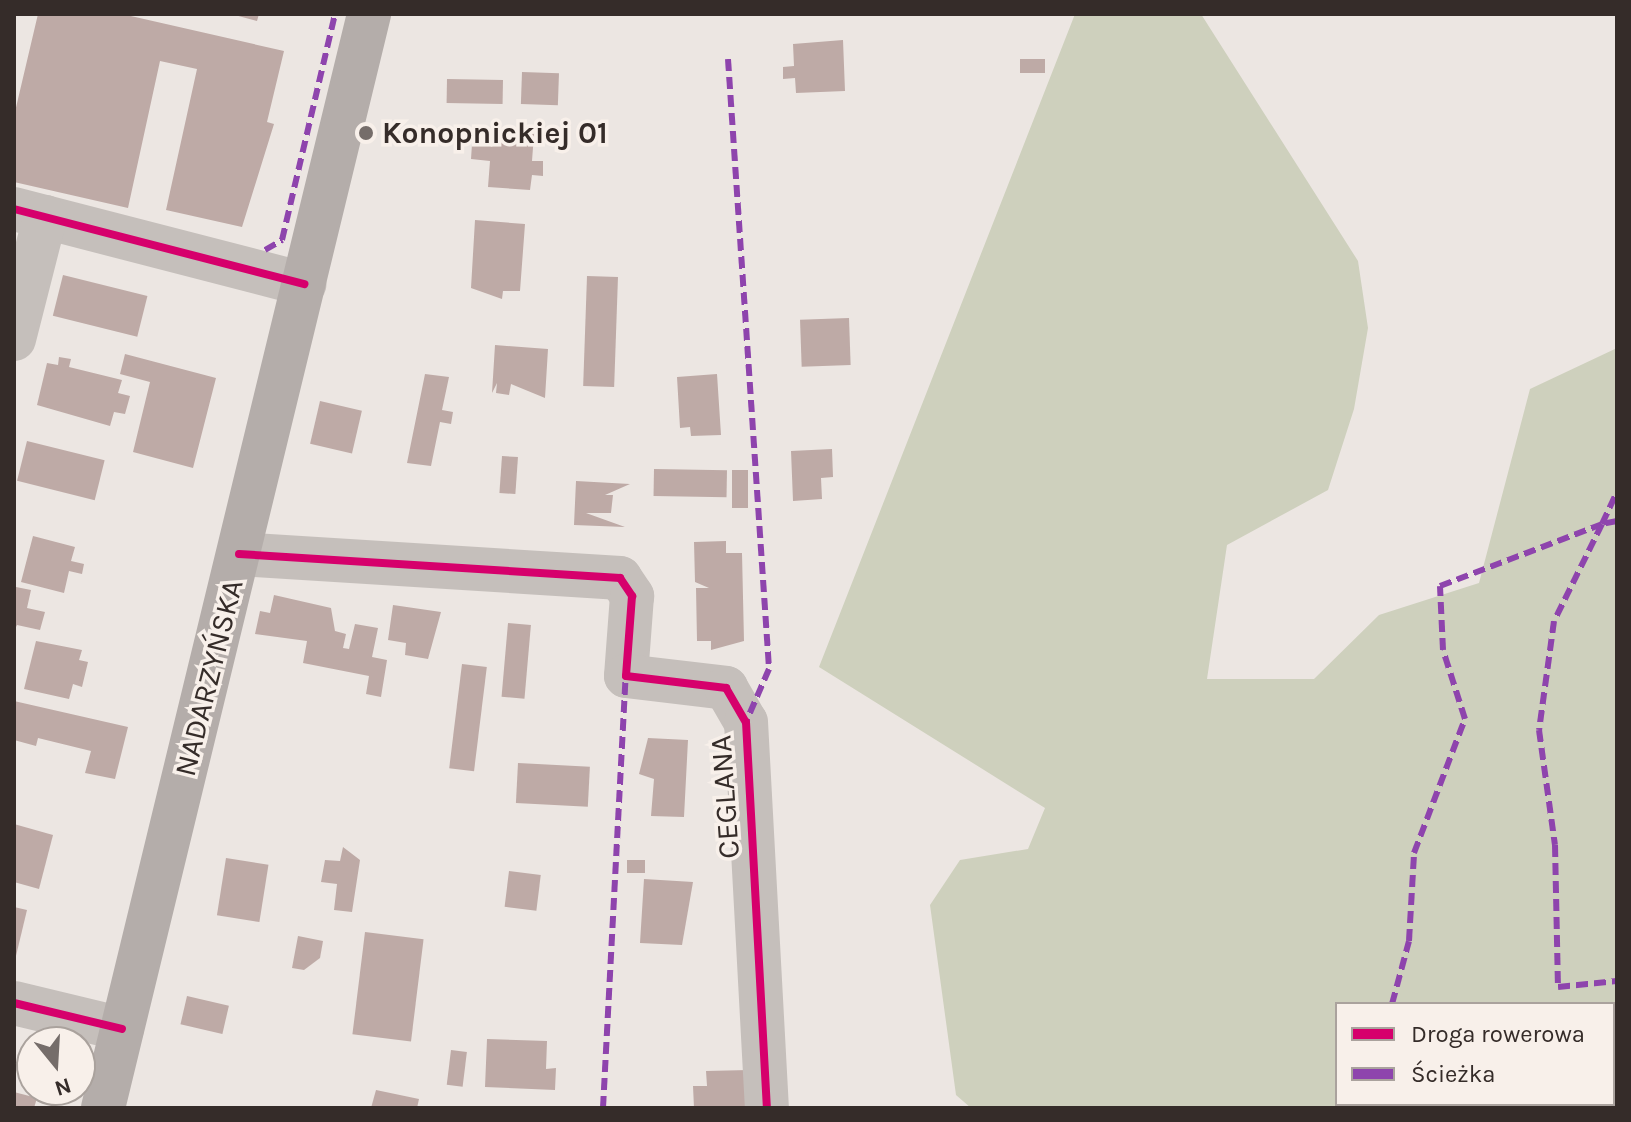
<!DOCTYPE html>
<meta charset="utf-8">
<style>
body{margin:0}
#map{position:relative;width:1631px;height:1122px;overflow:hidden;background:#ece6e2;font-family:Karla,sans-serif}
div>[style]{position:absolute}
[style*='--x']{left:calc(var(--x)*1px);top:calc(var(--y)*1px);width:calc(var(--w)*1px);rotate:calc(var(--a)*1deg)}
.green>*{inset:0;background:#ced0bd}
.building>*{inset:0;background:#beaaa6;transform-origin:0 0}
.minor>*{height:44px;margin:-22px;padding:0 22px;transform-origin:22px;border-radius:22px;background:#c5bfbb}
.major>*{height:44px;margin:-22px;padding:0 22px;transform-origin:22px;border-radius:22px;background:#b4adaa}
.quiet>*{height:6px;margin-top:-3px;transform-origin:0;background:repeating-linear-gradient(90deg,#8e44ad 0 12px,transparent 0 18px)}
.cycleway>*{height:8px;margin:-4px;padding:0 4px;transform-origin:4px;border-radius:4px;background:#d6006c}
.dots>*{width:22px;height:22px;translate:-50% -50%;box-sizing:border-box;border:4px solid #f8f0ea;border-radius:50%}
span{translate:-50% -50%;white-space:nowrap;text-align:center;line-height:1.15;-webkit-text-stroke:7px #f8f0ea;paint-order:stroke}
.poi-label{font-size:30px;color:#352c29;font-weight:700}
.left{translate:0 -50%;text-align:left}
.street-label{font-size:30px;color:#352c29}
.frame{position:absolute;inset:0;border:16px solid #352c29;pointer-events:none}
.legend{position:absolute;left:1335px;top:1002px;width:280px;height:104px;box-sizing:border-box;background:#f8f0ea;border:2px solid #aaa29d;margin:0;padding:10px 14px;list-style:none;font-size:24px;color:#352c29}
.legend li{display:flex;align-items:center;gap:16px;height:40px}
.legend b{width:40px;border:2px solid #aaa29d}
.north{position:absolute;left:16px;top:1026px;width:80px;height:80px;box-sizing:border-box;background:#f8f0ea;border:2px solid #aaa29d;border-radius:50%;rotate:162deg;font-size:22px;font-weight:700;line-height:32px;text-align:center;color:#352c29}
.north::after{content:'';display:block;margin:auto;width:28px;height:36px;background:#756d6a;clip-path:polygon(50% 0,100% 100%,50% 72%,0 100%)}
</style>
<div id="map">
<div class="green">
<div style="clip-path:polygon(evenodd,1075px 14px,1201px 14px,1358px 261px,1368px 328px,1354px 409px,1328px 490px,1227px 545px,1207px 679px,1314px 679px,1379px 615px,1479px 583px,1530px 389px,1617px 348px,1617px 1108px,971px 1108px,956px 1095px,930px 905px,960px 860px,1028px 849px,1045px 808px,819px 667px,1075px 14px,1337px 1004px,1613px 1004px,1613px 1104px,1337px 1104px,1337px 1004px)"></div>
</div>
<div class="building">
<div style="clip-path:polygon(38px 14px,122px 14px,284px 51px,267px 122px,274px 124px,242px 227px,166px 210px,197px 69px,160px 61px,128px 208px,14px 182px,14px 116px)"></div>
<div style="clip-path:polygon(231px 14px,259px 14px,257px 21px)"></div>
<div style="clip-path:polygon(843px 40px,845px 91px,796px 93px,795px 78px,783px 79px,783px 67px,794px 66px,793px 44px)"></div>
<div style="left:1020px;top:59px;width:25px;height:14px"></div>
<div style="left:522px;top:72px;width:37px;height:32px;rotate:2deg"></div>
<div style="left:447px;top:79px;width:56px;height:24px;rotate:1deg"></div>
<div style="clip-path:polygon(473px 129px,534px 134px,532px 161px,543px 161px,543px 176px,532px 175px,530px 190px,488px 187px,490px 161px,471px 159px)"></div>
<div style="clip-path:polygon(475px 220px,525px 224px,520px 291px,503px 291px,502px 299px,471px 288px)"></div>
<div style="left:63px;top:275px;width:87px;height:42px;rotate:14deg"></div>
<div style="left:587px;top:276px;width:31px;height:110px;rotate:2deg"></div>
<div style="left:849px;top:318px;width:47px;height:49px;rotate:88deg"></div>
<div style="clip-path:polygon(495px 345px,548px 349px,545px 398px,511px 384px,509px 395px,496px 393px,497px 383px,492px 393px)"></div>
<div style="clip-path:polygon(125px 354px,216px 378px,193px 468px,133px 452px,150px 382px,120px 374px)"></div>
<div style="clip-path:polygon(59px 357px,71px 359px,69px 367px,122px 380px,118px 393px,130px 396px,125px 414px,114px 412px,110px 426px,37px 405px,47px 363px,58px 365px)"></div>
<div style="clip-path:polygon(425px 374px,449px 377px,442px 410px,453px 412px,451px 424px,440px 422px,431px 466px,407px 463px)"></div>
<div style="clip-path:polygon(717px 374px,721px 435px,691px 436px,690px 427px,680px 428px,677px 377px)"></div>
<div style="left:320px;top:401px;width:43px;height:44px;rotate:13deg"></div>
<div style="left:27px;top:441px;width:80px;height:41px;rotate:14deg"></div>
<div style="clip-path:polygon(832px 449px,833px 477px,821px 478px,822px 499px,793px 501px,791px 451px)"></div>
<div style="left:502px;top:456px;width:16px;height:37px;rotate:4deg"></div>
<div style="left:654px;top:469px;width:73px;height:27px;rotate:1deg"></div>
<div style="left:732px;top:470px;width:16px;height:38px"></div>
<div style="clip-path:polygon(576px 481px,630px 484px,605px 495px,613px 495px,611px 513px,586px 513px,625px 527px,574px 525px)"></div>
<div style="clip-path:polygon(33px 536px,75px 547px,71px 561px,84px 564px,82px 574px,69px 571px,64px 593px,21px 582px)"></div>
<div style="clip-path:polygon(726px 541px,726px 553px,742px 553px,744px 641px,711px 650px,711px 641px,697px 641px,696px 588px,709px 588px,695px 582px,694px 542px)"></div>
<div style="clip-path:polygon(14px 574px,16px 587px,31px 590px,27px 608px,45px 612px,40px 630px,17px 625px,14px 631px)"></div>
<div style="clip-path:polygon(274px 595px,331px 608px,335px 631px,346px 634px,343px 648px,349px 649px,355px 624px,378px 628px,372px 657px,387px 660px,381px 697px,366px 694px,369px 676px,303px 663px,307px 641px,255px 634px,260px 611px,270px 613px)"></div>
<div style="clip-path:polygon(393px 605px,441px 612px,428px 659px,405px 655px,406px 643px,388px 640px)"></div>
<div style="left:508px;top:623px;width:23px;height:74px;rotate:5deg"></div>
<div style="clip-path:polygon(36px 641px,82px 650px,79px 660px,88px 662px,82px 687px,73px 684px,69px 699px,24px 689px)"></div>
<div style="left:462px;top:664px;width:25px;height:105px;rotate:7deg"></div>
<div style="clip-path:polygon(14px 701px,128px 727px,115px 779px,85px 773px,91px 751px,38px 738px,36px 746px,14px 740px)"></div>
<div style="clip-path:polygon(648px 738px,688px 740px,684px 817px,651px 816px,654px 779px,639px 774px)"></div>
<div style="left:518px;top:763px;width:72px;height:40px;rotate:3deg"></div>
<div style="clip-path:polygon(14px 824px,53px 835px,39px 889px,14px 882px)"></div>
<div style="clip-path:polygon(343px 847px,360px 860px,352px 912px,334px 910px,337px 884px,321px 882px,325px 860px,340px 861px)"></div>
<div style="left:226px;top:858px;width:43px;height:58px;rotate:9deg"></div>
<div style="left:627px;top:860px;width:18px;height:13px"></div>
<div style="left:509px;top:871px;width:32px;height:36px;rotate:7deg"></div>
<div style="clip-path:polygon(644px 879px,693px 882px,682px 945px,640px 943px)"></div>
<div style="clip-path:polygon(14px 907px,27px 910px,15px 960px,14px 960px)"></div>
<div style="left:365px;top:932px;width:59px;height:103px;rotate:7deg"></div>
<div style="clip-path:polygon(298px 936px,323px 941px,320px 958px,304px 970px,292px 968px)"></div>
<div style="left:187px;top:996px;width:43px;height:29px;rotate:13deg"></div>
<div style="clip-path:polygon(487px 1039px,547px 1041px,546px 1069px,556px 1068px,555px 1090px,485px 1087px)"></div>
<div style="left:451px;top:1050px;width:16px;height:35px;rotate:7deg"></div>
<div style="clip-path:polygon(749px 1070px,751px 1108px,694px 1108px,693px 1086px,707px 1086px,706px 1071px)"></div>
<div style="clip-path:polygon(376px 1090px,419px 1099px,417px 1108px,371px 1108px)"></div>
<div style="clip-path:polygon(14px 1092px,37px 1098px,34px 1108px,14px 1108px)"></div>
</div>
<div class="minor">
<div style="--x:14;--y:209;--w:300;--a:14.5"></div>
<div style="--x:14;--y:339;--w:126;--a:-75.7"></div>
<div style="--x:239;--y:554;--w:382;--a:3.6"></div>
<div style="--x:620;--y:578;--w:22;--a:56"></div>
<div style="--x:632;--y:596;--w:80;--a:94.3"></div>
<div style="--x:626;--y:676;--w:101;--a:6.8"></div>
<div style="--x:726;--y:688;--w:39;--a:60"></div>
<div style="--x:746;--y:722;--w:387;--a:86.9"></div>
<div style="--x:14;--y:1003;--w:111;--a:13.5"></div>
</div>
<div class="major">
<div style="--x:103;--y:1108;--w:1126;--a:-76.33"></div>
</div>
<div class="quiet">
<div style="--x:728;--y:59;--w:611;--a:86.15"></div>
<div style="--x:769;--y:669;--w:58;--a:113.5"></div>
<div style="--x:265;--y:250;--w:20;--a:-30"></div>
<div style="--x:282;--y:240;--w:232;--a:-76.8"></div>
<div style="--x:1617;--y:521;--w:15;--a:169"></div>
<div style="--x:1602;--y:524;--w:108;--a:116.3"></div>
<div style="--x:1554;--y:621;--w:110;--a:97.8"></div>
<div style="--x:1539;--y:730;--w:116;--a:82.1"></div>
<div style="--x:1555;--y:845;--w:142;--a:88.8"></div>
<div style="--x:1558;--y:987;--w:59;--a:-5.8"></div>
<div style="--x:1392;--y:1004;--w:65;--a:-74.9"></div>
<div style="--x:1409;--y:941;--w:88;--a:-86.7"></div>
<div style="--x:1414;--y:853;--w:143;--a:-69.2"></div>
<div style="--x:1465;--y:719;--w:72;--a:-107.7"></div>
<div style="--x:1443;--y:650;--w:64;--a:-92.7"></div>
<div style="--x:1440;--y:586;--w:173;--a:-20.9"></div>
<div style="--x:1602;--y:524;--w:35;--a:-65"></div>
<div style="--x:1613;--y:1050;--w:4;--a:-14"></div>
<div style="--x:1566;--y:1104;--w:4;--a:76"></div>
<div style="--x:603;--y:1108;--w:433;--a:-87"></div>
<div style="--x:1372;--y:1108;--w:8;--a:-30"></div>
</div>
<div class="cycleway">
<div style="--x:14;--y:209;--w:300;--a:14.5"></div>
<div style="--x:239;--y:554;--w:382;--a:3.6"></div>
<div style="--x:620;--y:578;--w:22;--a:56"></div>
<div style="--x:632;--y:596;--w:80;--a:94.3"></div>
<div style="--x:626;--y:676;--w:101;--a:6.8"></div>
<div style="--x:726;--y:688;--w:39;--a:60"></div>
<div style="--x:746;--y:722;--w:387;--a:86.9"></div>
<div style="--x:14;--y:1003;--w:111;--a:13.5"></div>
</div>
<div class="dots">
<div style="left:366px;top:133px;background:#756d6a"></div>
</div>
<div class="poi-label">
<span class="left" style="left:382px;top:133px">Konopnickiej 01</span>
</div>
<div class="street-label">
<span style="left:209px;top:678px;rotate:-76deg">NADARZYŃSKA</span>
<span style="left:725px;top:797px;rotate:-94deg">CEGLANA</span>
</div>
<div class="frame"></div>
<ul class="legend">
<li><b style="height:10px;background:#d6006c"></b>Droga rowerowa</li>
<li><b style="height:10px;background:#8e44ad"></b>Ścieżka</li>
</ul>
<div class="north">N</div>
</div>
